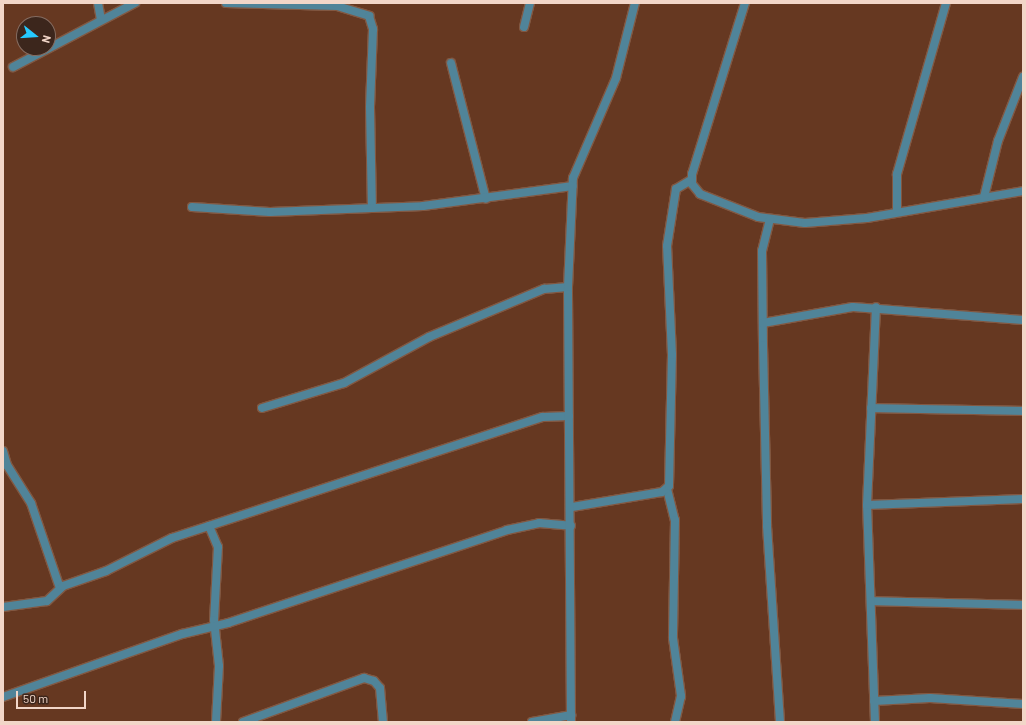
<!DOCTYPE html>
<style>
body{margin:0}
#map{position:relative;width:1026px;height:725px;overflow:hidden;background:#663821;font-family:Barlow,sans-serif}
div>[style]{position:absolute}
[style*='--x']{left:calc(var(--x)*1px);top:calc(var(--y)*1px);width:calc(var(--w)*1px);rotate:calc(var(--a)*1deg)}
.roads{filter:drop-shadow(1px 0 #825842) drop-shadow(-1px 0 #825842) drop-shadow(0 1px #825842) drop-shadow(0 -1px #825842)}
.minor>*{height:8px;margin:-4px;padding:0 4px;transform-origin:4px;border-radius:4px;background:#508499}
span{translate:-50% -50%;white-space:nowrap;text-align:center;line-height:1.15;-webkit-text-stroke:4px #3c261c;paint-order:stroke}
.frame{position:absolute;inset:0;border:4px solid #f2d6c8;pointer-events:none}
.north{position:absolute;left:16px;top:16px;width:40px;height:40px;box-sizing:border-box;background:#3c261c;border:1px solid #856c61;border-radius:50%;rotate:107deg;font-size:11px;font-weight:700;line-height:16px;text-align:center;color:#f2d6c8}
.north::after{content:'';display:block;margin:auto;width:14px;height:18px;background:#25c9fe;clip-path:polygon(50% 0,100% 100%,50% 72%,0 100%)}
.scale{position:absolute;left:16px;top:691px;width:70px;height:18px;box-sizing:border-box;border:2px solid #f2d6c8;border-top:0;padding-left:5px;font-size:12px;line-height:14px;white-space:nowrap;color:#f2d6c8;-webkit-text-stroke:3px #3c261c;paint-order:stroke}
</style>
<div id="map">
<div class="roads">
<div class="minor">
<div style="--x:98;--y:3;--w:17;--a:80"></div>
<div style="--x:226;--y:3;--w:111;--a:1.5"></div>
<div style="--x:337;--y:6;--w:34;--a:17"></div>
<div style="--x:369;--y:16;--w:14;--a:73"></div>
<div style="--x:373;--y:29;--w:78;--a:92.2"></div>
<div style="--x:370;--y:107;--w:101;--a:88.9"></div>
<div style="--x:745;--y:3;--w:179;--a:107.2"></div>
<div style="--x:692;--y:174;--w:10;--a:90"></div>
<div style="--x:692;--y:184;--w:13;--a:51"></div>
<div style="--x:700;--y:194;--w:62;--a:21.6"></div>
<div style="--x:758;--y:217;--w:47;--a:7.3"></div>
<div style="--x:805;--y:223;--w:62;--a:-4.6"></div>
<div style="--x:867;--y:218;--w:158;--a:-9.8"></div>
<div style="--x:524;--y:27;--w:25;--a:-76"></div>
<div style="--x:451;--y:63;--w:140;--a:75.6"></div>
<div style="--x:13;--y:67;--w:138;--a:-27.7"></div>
<div style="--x:984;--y:197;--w:58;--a:-76"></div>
<div style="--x:998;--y:141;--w:69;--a:-68.7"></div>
<div style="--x:192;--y:207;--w:78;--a:3.7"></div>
<div style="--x:270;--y:212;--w:153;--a:-2.2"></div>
<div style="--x:423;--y:206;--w:151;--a:-7.6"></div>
<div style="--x:897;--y:212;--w:38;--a:-90"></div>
<div style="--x:897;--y:174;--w:178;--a:-74"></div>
<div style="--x:770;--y:219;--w:33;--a:104"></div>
<div style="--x:762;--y:251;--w:94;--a:89.4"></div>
<div style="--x:763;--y:345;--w:181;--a:88.7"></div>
<div style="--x:767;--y:526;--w:196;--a:86.2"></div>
<div style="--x:763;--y:323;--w:91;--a:-10.1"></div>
<div style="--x:853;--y:307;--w:170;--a:4.4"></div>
<div style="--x:262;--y:408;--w:86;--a:-17"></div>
<div style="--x:344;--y:383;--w:97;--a:-28.4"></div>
<div style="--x:429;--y:337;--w:125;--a:-22.7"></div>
<div style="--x:544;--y:289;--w:24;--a:-5"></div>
<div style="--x:871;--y:408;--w:152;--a:1.1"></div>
<div style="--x:3;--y:451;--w:15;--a:74"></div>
<div style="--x:7;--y:465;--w:45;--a:57.7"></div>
<div style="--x:31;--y:503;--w:90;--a:71.2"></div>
<div style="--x:667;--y:489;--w:32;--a:76"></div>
<div style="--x:675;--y:520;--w:118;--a:91"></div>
<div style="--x:673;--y:638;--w:59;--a:82.1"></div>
<div style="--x:681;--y:696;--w:27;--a:103"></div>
<div style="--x:867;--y:505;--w:156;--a:-2.2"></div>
<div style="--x:572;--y:507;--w:91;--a:-9.5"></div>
<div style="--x:662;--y:492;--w:9;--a:-41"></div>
<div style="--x:669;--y:486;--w:131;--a:-88.7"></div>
<div style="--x:672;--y:355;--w:109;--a:-92.6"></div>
<div style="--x:667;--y:246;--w:58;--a:-81"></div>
<div style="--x:676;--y:189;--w:17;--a:-31"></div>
<div style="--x:209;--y:526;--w:23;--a:67"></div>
<div style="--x:218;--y:547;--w:73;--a:93.1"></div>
<div style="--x:214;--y:620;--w:46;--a:83.8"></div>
<div style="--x:219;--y:666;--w:56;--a:93.1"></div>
<div style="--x:871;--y:601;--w:152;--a:1.5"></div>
<div style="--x:3;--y:607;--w:44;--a:-7.8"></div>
<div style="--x:47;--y:601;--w:22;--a:-43"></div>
<div style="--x:63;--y:586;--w:46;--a:-19.2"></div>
<div style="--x:106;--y:571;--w:74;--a:-26.6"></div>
<div style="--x:172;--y:538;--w:390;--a:-18.1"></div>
<div style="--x:543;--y:417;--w:26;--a:-2"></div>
<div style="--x:3;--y:697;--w:190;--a:-19.4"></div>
<div style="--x:182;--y:634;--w:47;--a:-13.4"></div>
<div style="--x:228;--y:623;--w:294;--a:-18.4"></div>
<div style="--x:507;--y:530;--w:33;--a:-12"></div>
<div style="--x:539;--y:523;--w:32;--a:5"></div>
<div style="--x:874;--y:701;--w:56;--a:-3.1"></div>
<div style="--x:930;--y:698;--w:93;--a:3.7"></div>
<div style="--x:243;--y:722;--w:129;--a:-20"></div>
<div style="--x:364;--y:678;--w:10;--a:17"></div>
<div style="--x:374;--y:681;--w:9;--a:49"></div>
<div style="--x:380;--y:688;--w:34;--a:85"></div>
<div style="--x:532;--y:722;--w:40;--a:-10"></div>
<div style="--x:571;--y:722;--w:435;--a:-90.4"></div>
<div style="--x:568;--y:287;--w:109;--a:-87.4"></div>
<div style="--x:573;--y:178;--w:109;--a:-66.7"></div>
<div style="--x:616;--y:78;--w:77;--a:-75.8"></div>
<div style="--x:875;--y:722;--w:217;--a:-92.1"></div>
<div style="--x:867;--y:505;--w:198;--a:-87.4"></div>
</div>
</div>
<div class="frame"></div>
<div class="north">N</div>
<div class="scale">50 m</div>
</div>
